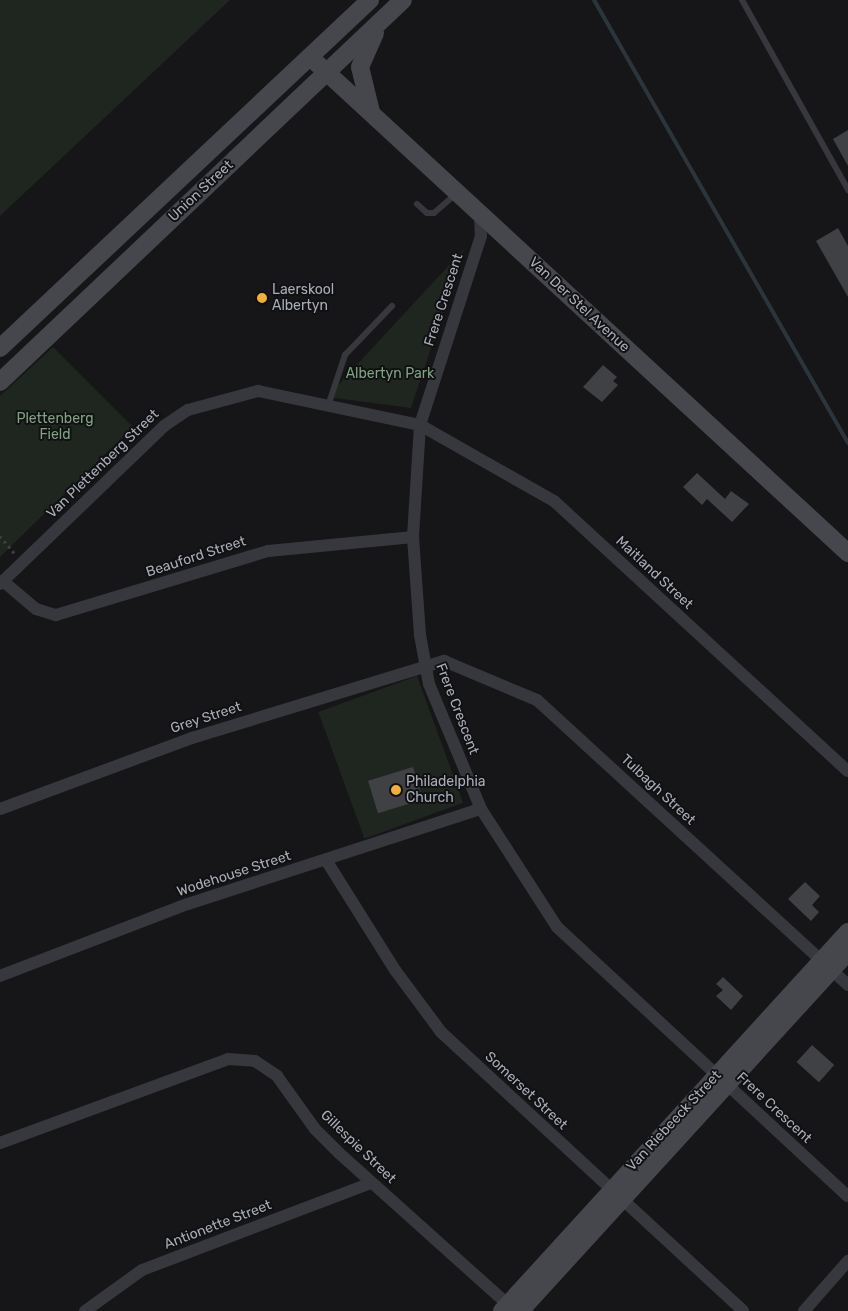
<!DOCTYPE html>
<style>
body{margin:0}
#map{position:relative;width:848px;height:1311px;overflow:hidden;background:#161618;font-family:Rubik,sans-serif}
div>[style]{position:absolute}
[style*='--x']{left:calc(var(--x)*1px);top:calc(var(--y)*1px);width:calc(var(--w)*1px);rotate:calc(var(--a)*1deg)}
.green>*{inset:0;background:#1e261f;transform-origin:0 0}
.stream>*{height:4px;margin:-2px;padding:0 2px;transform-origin:2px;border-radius:2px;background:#2c353c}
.building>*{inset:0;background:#404145;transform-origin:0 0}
.path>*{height:2.5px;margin-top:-1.25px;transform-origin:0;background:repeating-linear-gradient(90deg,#3d3f44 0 2.5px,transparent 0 6.5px)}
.lane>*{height:6px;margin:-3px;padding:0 3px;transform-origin:3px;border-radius:3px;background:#37383d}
.street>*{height:12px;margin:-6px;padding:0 6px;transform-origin:6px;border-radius:6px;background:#37383d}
.secondary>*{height:18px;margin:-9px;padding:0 9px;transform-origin:9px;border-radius:9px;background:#45474d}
.dots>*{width:14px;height:14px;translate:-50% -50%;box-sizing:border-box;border:2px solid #111113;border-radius:50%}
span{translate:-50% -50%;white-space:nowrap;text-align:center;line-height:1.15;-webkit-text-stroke:4px #111113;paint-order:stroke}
.street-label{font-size:14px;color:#a8adb8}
.poi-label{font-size:14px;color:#a8adb8}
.left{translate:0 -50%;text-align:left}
.park-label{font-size:14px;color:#7fa381}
</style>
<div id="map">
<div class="green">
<div style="clip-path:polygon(0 0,230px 0,0 216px)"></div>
<div style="clip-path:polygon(464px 249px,411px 408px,327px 397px)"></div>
<div style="clip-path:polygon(53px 347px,133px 427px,0 557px,0 396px)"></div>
<div style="left:417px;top:676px;width:135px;height:105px;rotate:70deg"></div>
</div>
<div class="stream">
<div style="--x:594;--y:0;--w:511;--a:60.17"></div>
</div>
<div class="building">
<div style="clip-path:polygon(848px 130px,848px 166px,833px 139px)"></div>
<div style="clip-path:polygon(838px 228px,848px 246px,848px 297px,816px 241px)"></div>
<div style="clip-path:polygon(603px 365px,617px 377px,613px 381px,618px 385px,602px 402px,583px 387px)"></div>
<div style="clip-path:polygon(697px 473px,725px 499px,731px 491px,749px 504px,732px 522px,707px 499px,702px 505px,683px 487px)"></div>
<div style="left:413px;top:767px;width:34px;height:47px;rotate:73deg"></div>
<div style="clip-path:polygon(805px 882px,820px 896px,812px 905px,819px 912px,811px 921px,788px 899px)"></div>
<div style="clip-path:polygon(723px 977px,743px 996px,731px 1010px,716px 996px,723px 990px,716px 984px)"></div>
<div style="left:812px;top:1045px;width:30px;height:23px;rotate:42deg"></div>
</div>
<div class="path">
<div style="--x:0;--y:536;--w:23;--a:50"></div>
</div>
<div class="lane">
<div style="--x:742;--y:0;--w:218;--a:60.8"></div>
<div style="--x:417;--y:204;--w:13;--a:42"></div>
<div style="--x:427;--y:213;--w:7;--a:0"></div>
<div style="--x:434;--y:213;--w:30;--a:-41"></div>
<div style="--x:328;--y:406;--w:54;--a:-71.6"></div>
<div style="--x:345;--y:355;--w:68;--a:-46.2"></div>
</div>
<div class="street">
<div style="--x:480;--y:213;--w:23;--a:88"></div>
<div style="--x:481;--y:236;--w:199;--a:107.9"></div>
<div style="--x:420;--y:425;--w:112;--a:93.6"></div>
<div style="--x:413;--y:537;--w:98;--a:85.9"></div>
<div style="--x:420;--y:635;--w:50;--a:79.6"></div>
<div style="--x:429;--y:684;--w:135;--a:67.4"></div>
<div style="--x:481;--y:809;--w:140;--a:57.2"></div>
<div style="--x:557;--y:927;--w:396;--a:42.8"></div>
<div style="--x:3;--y:581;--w:43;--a:40.3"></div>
<div style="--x:36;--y:609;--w:21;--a:17"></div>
<div style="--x:56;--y:615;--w:221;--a:-16.8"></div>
<div style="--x:268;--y:551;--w:146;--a:-5.5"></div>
<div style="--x:0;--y:584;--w:228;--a:-43.9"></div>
<div style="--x:164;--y:426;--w:29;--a:-34"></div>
<div style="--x:188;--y:410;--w:73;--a:-15.2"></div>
<div style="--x:258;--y:391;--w:166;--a:11.9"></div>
<div style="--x:420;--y:425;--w:154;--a:29.6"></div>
<div style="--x:554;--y:501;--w:399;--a:42.6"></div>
<div style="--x:0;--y:809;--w:205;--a:-20.3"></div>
<div style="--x:192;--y:738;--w:264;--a:-17"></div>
<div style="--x:444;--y:661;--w:101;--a:22.8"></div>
<div style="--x:537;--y:700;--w:422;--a:42.5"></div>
<div style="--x:326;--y:860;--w:130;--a:57.9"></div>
<div style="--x:395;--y:970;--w:77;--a:53.4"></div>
<div style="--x:441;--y:1032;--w:411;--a:42.7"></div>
<div style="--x:0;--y:976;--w:201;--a:-21"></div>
<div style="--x:188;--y:904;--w:308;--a:-18"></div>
<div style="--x:0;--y:1143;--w:243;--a:-20.2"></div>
<div style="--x:228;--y:1059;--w:27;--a:4"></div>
<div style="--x:255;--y:1061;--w:27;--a:34"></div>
<div style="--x:277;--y:1076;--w:65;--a:54.4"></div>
<div style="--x:315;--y:1129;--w:34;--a:45"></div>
<div style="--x:339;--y:1153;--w:235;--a:41.9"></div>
<div style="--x:85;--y:1311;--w:70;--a:-35.7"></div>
<div style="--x:142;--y:1270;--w:245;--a:-20.8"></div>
<div style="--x:804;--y:1311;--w:67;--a:-48.7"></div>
</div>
<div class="secondary">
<div style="--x:310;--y:57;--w:732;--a:42.67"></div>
<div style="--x:371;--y:112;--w:46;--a:-103.7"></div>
<div style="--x:360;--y:67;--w:37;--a:-66"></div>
<div style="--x:0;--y:348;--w:508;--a:-43.24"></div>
<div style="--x:0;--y:382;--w:555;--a:-43.47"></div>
<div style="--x:502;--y:1311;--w:513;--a:-47.61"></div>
<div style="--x:520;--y:1311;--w:486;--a:-47.6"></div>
</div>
<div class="dots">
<div style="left:262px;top:298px;background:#f2b134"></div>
<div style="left:396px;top:790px;background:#f2b134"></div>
</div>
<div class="street-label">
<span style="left:201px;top:191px;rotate:-43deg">Union Street</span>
<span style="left:444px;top:300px;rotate:-72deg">Frere Crescent</span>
<span style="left:579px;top:305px;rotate:43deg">Van Der Stel Avenue</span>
<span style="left:103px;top:464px;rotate:-44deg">Van Plettenberg Street</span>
<span style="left:196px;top:557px;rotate:-18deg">Beauford Street</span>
<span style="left:654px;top:573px;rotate:43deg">Maitland Street</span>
<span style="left:457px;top:709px;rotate:69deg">Frere Crescent</span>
<span style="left:206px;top:718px;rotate:-18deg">Grey Street</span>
<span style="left:658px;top:790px;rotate:43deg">Tulbagh Street</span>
<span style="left:234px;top:874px;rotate:-18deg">Wodehouse Street</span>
<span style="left:526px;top:1091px;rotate:43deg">Somerset Street</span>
<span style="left:774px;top:1108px;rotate:43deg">Frere Crescent</span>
<span style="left:674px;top:1121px;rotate:-47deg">Van Riebeeck Street</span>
<span style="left:358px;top:1147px;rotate:44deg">Gillespie Street</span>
<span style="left:218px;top:1225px;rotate:-21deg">Antionette Street</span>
</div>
<div class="poi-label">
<span class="left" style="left:272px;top:298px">Laerskool<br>Albertyn</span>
<span class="left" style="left:406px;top:790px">Philadelphia<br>Church</span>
</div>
<div class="park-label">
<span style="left:390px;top:374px">Albertyn Park</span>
<span style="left:55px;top:427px">Plettenberg<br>Field</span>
</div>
</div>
